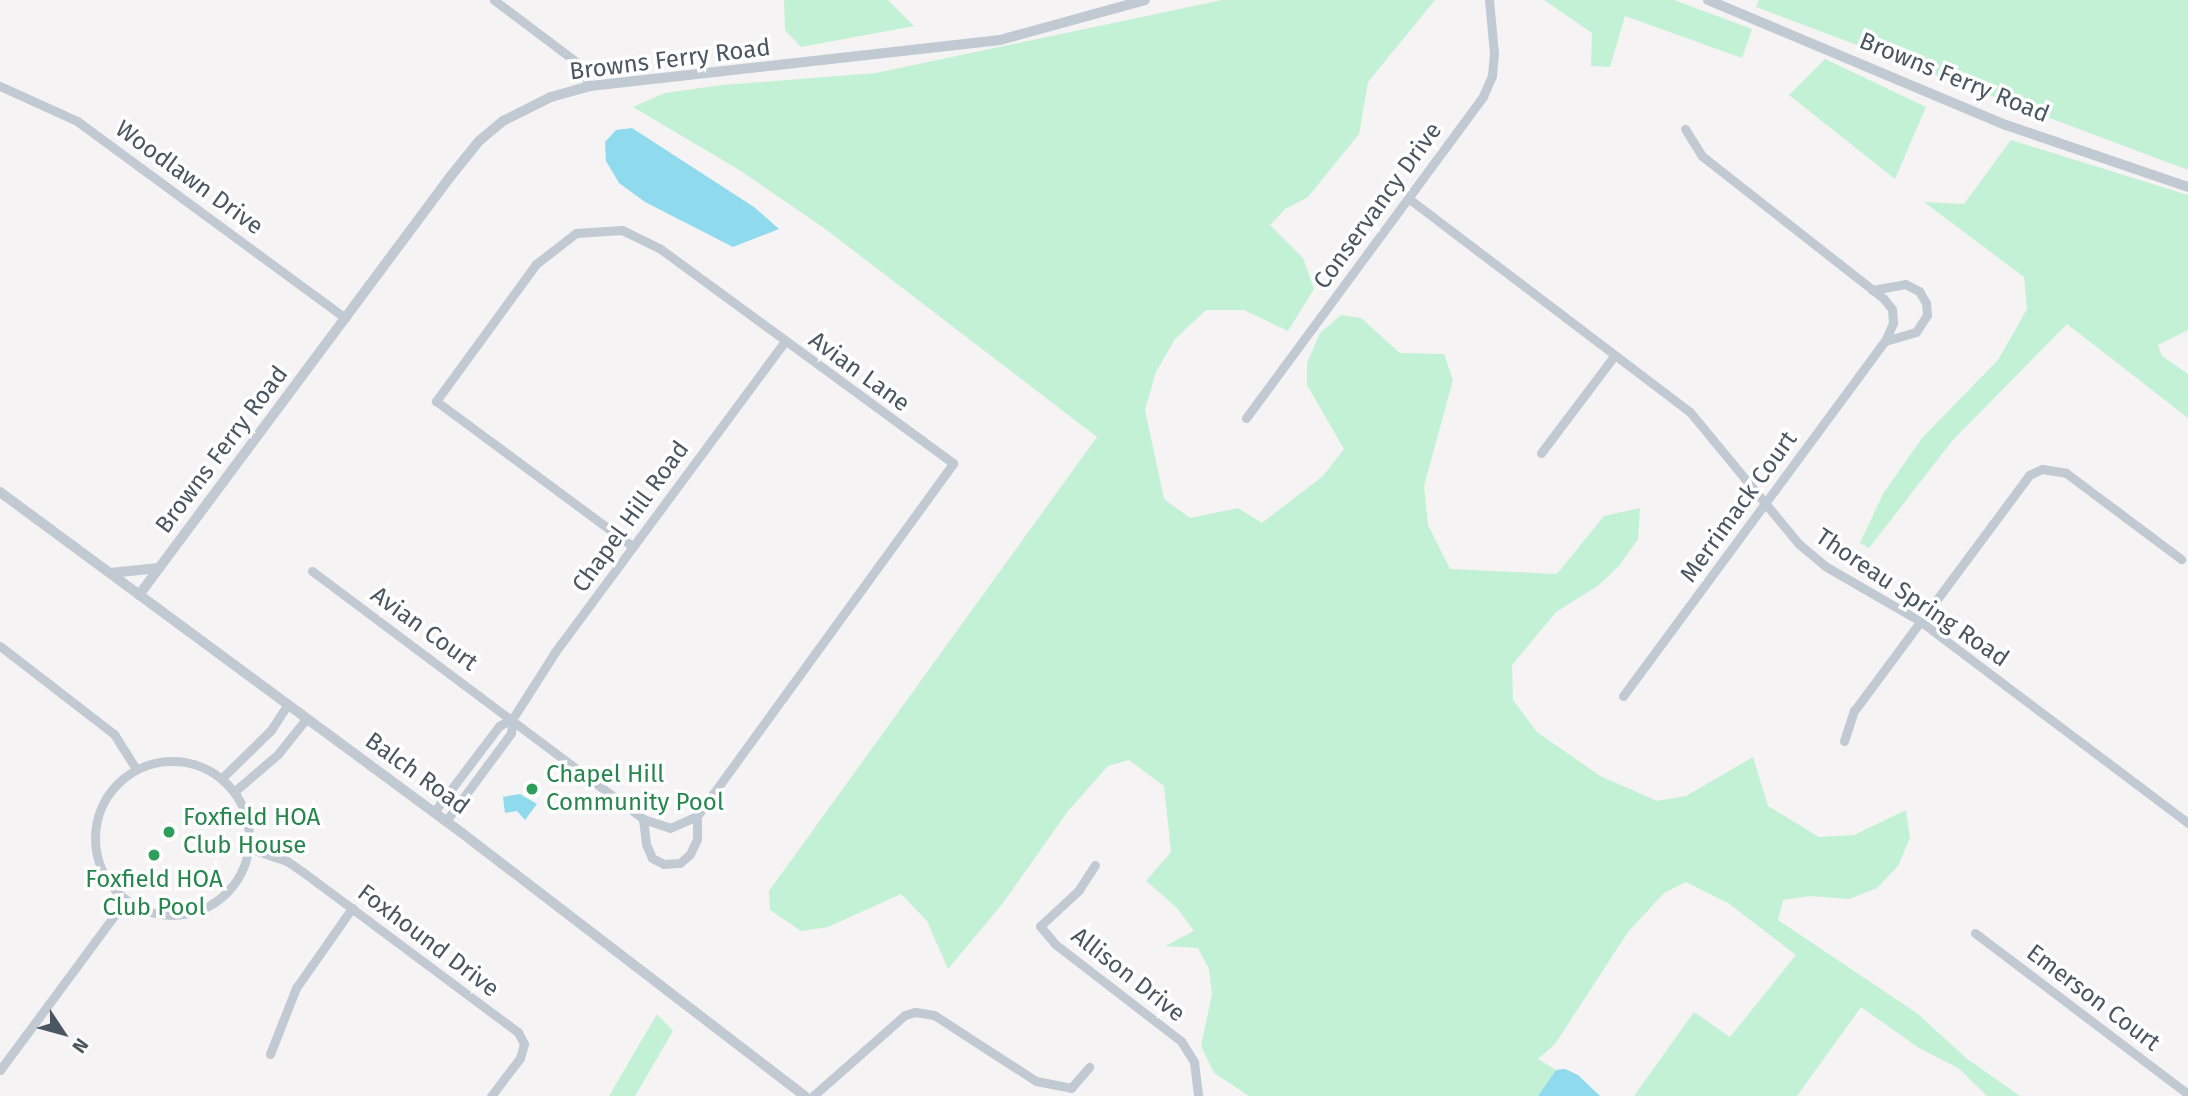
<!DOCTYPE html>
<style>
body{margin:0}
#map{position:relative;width:2188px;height:1096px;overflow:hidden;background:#f5f3f3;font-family:"Fira Sans",sans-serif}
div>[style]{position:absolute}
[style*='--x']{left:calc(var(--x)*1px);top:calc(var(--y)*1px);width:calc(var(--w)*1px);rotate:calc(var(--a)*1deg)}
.green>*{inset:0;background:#c3f1d5}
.water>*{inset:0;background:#90daee}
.minor>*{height:9px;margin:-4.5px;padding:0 4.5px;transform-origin:4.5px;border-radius:4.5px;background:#c1cad2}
.minor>.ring{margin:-4.5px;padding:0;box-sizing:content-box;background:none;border:9px solid #c1cad2;border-radius:50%}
.tertiary>*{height:10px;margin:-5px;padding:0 5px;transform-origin:5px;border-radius:5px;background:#c1cad2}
.dots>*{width:19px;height:19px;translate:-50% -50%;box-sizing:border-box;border:4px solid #fff;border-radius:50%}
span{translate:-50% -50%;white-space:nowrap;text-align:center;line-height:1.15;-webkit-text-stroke:7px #fff;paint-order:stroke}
.street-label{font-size:24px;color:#4a5661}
.leisure-label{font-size:24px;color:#27864d}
.left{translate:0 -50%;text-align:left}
.north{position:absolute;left:28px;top:998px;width:70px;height:70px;-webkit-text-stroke:5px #fff;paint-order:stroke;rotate:126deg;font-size:19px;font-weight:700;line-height:28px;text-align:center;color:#4a5661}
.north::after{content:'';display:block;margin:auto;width:24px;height:32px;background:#4a5661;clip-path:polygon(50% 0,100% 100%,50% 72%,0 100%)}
</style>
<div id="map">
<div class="green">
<div style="clip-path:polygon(784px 0,888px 0,914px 26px,801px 47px,785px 30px)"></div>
<div style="clip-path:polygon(1222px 0,1435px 0,1368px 82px,1359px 134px,1308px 197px,1285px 209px,1270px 225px,1303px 258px,1314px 289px,1288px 331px,1244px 310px,1206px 310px,1175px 339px,1156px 372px,1145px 410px,1164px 499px,1190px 518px,1238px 508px,1262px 523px,1323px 476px,1344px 449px,1307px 385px,1307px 363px,1320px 333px,1341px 315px,1361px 318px,1400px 353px,1444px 354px,1453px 380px,1424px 486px,1428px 525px,1450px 569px,1557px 574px,1604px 516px,1640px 508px,1638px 539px,1619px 566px,1599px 585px,1556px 612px,1512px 665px,1513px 700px,1537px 732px,1600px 776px,1657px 801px,1686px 796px,1753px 757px,1768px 806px,1819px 837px,1854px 835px,1906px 810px,1910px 838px,1898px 866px,1877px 888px,1849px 899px,1810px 896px,1783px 900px,1778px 920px,1918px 1014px,1966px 1058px,2020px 1096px,1987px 1096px,1958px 1068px,1919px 1048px,1861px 1007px,1797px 1096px,1634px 1096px,1694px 1012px,1730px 1037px,1796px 955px,1728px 903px,1686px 882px,1664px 893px,1628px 932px,1555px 1044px,1538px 1059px,1556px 1070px,1538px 1096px,1249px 1096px,1214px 1073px,1201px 1046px,1212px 994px,1209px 969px,1198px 948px,1165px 946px,1194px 931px,1176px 907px,1146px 881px,1171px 852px,1164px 786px,1129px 760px,1108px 766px,1068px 811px,1003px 903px,948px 969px,927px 921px,901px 894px,828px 927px,801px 931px,770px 910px,769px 891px,1097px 437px,824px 228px,741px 171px,633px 107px,665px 93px,722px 85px,876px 73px)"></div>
<div style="clip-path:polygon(1544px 0,1674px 0,1752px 29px,1742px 58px,1625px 16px,1610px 67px,1591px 66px,1592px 33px)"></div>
<div style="clip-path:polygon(1759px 0,2188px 0,2188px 170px,1756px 7px)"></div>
<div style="clip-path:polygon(1825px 59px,1926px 107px,1895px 179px,1789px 95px)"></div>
<div style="clip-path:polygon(2011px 140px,2188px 195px,2188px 330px,2158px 345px,2162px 356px,2188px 374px,2188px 418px,2067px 324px,1952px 441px,1869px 548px,1860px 543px,1883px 494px,1922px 438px,1998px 360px,2027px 309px,2024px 277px,1924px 202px,1964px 204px)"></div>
<div style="clip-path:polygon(657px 1014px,673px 1031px,635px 1096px,609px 1096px)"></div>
</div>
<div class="water">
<div style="clip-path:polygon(632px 128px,754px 207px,779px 229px,733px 247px,645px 202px,619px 183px,606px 161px,605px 142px,616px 130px)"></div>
<div style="clip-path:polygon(520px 794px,537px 804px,525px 820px,517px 811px,505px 813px,503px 797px)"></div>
<div style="clip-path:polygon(1565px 1069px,1578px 1075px,1600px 1096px,1538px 1096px,1556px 1070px)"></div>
</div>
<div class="minor">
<div style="--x:494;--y:0;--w:105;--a:36.9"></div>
<div style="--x:578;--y:63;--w:26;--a:62"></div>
<div style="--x:0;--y:86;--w:85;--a:24.4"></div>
<div style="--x:77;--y:121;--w:333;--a:36.3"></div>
<div style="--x:1408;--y:198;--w:354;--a:37.2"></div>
<div style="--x:1690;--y:412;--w:171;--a:50.5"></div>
<div style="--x:1799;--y:544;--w:34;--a:40"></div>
<div style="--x:1825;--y:566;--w:110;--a:30.1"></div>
<div style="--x:1920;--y:621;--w:336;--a:37"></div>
<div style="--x:1872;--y:290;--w:34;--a:-10"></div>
<div style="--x:1905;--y:284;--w:16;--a:27"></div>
<div style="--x:1919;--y:291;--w:14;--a:60"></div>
<div style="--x:1926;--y:303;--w:12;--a:85"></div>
<div style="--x:1927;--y:315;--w:20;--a:123"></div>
<div style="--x:1916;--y:332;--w:32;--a:164"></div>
<div style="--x:1246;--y:418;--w:400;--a:-53.6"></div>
<div style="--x:1483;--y:96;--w:22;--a:-66"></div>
<div style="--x:1492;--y:76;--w:23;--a:-85"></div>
<div style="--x:1494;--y:53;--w:53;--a:-95.4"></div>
<div style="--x:1541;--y:453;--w:121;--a:-53"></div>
<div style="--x:312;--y:571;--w:414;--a:36.8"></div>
<div style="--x:643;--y:819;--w:28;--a:18"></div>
<div style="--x:670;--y:828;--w:30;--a:-24"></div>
<div style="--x:697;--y:816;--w:436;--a:-54"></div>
<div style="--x:953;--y:463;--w:364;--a:-143.8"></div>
<div style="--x:659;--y:248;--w:41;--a:-154.1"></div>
<div style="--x:622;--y:230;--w:46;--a:176.3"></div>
<div style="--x:576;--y:233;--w:51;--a:142.2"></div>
<div style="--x:536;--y:264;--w:170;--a:126.1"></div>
<div style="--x:436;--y:401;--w:245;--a:36.5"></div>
<div style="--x:0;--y:646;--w:144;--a:37.7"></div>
<div style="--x:114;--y:734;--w:41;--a:57.8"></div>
<div style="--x:1623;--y:696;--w:441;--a:-53.6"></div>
<div style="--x:1885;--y:341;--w:20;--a:-66"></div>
<div style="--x:1893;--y:323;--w:14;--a:-94"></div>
<div style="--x:1892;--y:309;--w:14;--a:-129"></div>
<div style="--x:1883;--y:298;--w:230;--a:-141.9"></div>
<div style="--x:1702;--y:156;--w:32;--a:-122"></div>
<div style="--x:1844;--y:741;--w:32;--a:-72"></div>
<div style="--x:1854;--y:711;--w:294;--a:-53.4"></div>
<div style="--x:2029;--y:475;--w:14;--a:-25"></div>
<div style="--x:2042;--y:469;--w:24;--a:9"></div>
<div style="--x:2066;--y:473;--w:144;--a:36.8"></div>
<div class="ring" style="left:95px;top:761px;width:145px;height:145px"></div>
<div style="--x:222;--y:778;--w:69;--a:-44.4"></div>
<div style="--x:271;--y:730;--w:30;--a:-57"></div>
<div style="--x:235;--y:791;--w:57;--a:-40.7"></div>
<div style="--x:278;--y:754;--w:45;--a:-51.3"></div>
<div style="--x:434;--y:812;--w:108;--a:-52.9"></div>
<div style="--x:499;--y:726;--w:16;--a:-30"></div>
<div style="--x:643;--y:819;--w:25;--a:83"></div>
<div style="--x:646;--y:844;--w:15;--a:67"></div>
<div style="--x:652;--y:858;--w:13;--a:27"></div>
<div style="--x:664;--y:864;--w:16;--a:-4"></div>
<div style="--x:680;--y:863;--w:13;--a:-42"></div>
<div style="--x:690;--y:854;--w:17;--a:-65"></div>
<div style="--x:697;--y:839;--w:23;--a:-90"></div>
<div style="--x:446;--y:821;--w:109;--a:-53.5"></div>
<div style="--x:511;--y:733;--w:15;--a:-82"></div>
<div style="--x:513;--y:718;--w:78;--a:-57.5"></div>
<div style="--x:555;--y:652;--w:385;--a:-53.5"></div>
<div style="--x:248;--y:848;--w:41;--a:18.4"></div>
<div style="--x:287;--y:861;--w:19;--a:35"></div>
<div style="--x:303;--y:872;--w:268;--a:36.7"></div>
<div style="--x:518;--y:1032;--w:13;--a:63"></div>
<div style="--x:524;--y:1044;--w:15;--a:106"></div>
<div style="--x:520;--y:1058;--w:48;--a:127.3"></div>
<div style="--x:1095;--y:865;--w:30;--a:123"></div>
<div style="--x:1079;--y:890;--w:53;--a:137.3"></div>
<div style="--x:1040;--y:926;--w:23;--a:50"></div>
<div style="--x:1055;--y:944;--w:159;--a:37.6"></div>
<div style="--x:1181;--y:1041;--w:25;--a:58"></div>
<div style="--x:1194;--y:1062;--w:34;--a:83"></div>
<div style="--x:1975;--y:933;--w:267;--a:37.1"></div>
<div style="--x:270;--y:1054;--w:71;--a:-68.5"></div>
<div style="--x:296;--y:988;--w:98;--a:-55"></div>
<div style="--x:0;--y:1070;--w:210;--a:-53.5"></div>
<div style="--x:813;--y:1096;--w:123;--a:-41.4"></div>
<div style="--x:905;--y:1015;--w:10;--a:-17"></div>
<div style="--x:915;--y:1012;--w:19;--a:9"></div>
<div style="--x:934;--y:1015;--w:121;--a:32.9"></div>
<div style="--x:1036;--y:1081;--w:36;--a:11"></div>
<div style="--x:1071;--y:1088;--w:28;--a:-49"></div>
</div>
<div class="tertiary">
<div style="--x:1708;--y:0;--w:323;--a:22.8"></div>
<div style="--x:2006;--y:125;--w:192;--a:18.8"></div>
<div style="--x:0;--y:492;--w:574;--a:36.43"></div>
<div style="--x:462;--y:833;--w:432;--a:37.5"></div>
<div style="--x:110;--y:573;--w:49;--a:-5.8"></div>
<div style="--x:139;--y:595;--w:521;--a:-53.35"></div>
<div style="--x:450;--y:177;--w:46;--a:-51.1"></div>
<div style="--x:479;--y:141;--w:31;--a:-40"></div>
<div style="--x:503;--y:121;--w:54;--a:-26.6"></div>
<div style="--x:551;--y:97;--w:41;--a:-15.8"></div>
<div style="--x:590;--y:86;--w:413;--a:-6.4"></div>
<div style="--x:1000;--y:40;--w:150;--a:-15.4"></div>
</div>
<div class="dots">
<div style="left:532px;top:789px;background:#2e9e5b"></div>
<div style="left:169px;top:832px;background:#2e9e5b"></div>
<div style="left:154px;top:855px;background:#2e9e5b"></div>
</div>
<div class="street-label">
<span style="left:670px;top:60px;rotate:-7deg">Browns Ferry Road</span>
<span style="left:1954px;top:78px;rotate:22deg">Browns Ferry Road</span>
<span style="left:189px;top:178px;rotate:36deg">Woodlawn Drive</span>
<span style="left:1378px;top:206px;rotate:-54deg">Conservancy Drive</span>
<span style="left:859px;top:372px;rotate:36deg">Avian Lane</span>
<span style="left:222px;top:450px;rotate:-53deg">Browns Ferry Road</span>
<span style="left:1739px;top:507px;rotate:-54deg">Merrimack Court</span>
<span style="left:631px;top:517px;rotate:-54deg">Chapel Hill Road</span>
<span style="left:1912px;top:598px;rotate:34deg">Thoreau Spring Road</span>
<span style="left:424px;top:629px;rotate:36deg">Avian Court</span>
<span style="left:417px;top:774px;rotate:36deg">Balch Road</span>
<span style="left:428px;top:941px;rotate:37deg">Foxhound Drive</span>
<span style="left:1128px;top:975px;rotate:38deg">Allison Drive</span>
<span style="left:2093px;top:998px;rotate:37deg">Emerson Court</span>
</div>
<div class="leisure-label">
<span class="left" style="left:546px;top:789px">Chapel Hill<br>Community Pool</span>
<span class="left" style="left:183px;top:832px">Foxfield HOA<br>Club House</span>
<span style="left:154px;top:894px">Foxfield HOA<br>Club Pool</span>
</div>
<div class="north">N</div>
</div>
